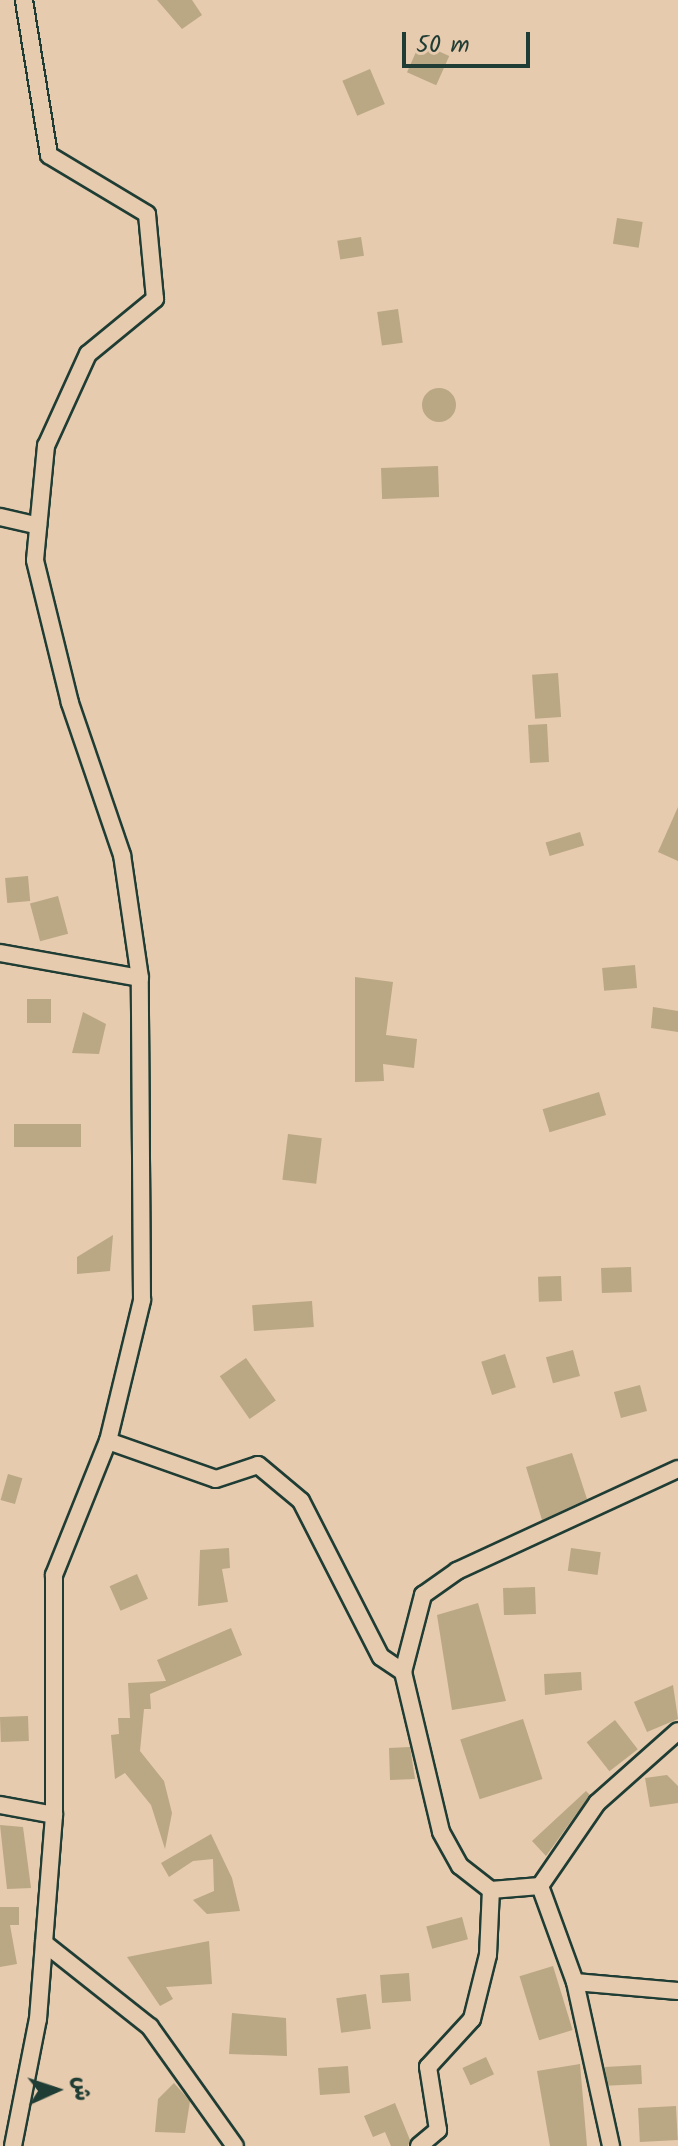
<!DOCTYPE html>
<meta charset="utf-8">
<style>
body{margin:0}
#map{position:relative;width:678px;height:2146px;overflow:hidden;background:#e6cbae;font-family:Kalam,"Playpen Sans Arabic",sans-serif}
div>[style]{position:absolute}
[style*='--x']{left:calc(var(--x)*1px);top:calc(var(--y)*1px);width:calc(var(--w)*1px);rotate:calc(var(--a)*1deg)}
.building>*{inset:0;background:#baa783;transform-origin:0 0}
.round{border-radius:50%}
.roads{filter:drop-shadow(2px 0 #1f3d34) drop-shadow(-2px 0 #1f3d34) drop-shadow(0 2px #1f3d34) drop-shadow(0 -2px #1f3d34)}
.street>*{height:16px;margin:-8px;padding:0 8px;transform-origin:8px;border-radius:8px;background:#e6cbae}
span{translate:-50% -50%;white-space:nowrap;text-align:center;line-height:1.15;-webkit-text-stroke:7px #e6cbae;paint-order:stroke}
.north{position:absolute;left:16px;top:2050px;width:80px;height:80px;-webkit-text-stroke:6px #e6cbae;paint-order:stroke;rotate:87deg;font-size:22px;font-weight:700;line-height:32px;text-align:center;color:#1f3d34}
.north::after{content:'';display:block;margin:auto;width:28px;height:36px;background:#1f3d34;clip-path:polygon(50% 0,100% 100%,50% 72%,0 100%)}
.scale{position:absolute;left:402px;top:32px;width:128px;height:36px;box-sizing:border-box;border:4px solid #1f3d34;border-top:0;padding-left:10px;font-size:24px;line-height:28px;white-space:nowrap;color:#1f3d34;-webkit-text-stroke:6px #e6cbae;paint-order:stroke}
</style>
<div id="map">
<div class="building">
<div style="clip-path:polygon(157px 0,192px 0,202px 15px,182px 29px)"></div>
<div style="left:420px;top:43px;width:32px;height:32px;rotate:24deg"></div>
<div style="left:370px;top:69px;width:38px;height:30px;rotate:67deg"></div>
<div style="left:617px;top:218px;width:26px;height:26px;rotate:9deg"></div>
<div style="left:361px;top:237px;width:19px;height:24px;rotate:81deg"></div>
<div style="left:398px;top:309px;width:34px;height:21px;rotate:82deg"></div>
<div class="round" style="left:422px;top:388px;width:34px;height:34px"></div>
<div style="left:438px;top:466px;width:31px;height:57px;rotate:88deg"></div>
<div style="left:558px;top:673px;width:44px;height:26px;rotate:86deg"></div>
<div style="left:547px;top:724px;width:38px;height:19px;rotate:87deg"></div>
<div style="clip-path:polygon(678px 807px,678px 861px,658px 852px)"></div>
<div style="left:580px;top:832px;width:14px;height:36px;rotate:73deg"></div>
<div style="left:28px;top:876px;width:25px;height:23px;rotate:85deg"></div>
<div style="left:58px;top:896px;width:39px;height:29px;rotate:75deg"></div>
<div style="left:635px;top:965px;width:23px;height:33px;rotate:85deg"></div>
<div style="clip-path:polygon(355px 977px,393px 982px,386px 1035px,417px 1039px,414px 1068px,383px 1064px,384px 1081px,355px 1082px)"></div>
<div style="left:27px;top:999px;width:24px;height:24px"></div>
<div style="clip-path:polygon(653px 1007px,678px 1011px,678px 1032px,651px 1028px)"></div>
<div style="clip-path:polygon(83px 1012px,106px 1024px,99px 1054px,72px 1053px)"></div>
<div style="left:599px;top:1092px;width:24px;height:59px;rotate:73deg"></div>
<div style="left:81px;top:1124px;width:23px;height:67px;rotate:90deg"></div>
<div style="left:288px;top:1134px;width:34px;height:46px;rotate:7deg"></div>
<div style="clip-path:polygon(113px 1235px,110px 1271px,77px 1274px,77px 1257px)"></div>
<div style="left:631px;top:1267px;width:25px;height:30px;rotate:88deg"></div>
<div style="left:561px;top:1276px;width:25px;height:23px;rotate:88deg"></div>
<div style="left:312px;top:1301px;width:26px;height:60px;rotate:86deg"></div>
<div style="left:573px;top:1350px;width:27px;height:28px;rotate:75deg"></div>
<div style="left:505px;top:1354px;width:35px;height:25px;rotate:72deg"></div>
<div style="left:246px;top:1358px;width:52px;height:32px;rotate:55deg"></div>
<div style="left:640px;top:1385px;width:27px;height:27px;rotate:75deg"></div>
<div style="clip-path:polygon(572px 1453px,587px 1499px,542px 1520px,526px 1467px)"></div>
<div style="left:8px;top:1474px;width:15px;height:27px;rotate:16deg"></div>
<div style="clip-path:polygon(229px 1548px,230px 1568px,222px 1569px,228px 1602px,198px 1606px,200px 1550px)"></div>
<div style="left:571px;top:1548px;width:30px;height:23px;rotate:8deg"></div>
<div style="left:137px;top:1574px;width:27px;height:30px;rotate:66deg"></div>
<div style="left:535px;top:1587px;width:27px;height:32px;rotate:88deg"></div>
<div style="clip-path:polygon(478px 1603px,506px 1701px,452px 1710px,437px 1615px)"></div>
<div style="clip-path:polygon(231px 1628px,242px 1655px,150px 1694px,151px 1709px,144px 1709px,140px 1751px,164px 1781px,172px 1813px,165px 1849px,151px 1805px,125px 1773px,115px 1779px,111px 1735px,119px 1734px,118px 1718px,130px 1718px,128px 1683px,166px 1681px,157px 1660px)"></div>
<div style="clip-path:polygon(581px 1672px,582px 1690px,545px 1695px,544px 1674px)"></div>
<div style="clip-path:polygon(673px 1685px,678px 1719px,647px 1732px,634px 1702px)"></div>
<div style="left:28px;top:1716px;width:25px;height:28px;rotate:88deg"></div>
<div style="left:523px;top:1719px;width:63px;height:66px;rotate:72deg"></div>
<div style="left:615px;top:1720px;width:37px;height:36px;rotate:52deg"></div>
<div style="clip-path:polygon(410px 1747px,415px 1779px,390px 1780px,389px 1748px)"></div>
<div style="clip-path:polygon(667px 1775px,678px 1786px,678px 1803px,650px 1807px,645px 1778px)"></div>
<div style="clip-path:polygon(586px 1791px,590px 1795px,546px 1856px,532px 1841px)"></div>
<div style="clip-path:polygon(0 1825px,23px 1827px,31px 1888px,7px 1889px)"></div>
<div style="clip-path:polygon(211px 1834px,232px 1878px,240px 1911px,207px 1914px,193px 1900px,214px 1891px,213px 1859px,193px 1861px,169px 1877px,161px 1863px)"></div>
<div style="clip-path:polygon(0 1907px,19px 1907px,19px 1925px,10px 1925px,17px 1964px,0 1967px)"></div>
<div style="left:462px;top:1917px;width:23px;height:37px;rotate:75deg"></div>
<div style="clip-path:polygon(209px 1941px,212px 1984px,166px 1987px,173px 1999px,160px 2006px,127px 1957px)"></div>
<div style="left:553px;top:1966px;width:67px;height:35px;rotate:73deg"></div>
<div style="left:409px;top:1973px;width:28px;height:29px;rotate:86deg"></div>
<div style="left:366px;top:1994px;width:35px;height:30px;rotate:82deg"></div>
<div style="clip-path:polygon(232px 2013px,286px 2018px,287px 2056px,229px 2054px)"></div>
<div style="left:486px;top:2057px;width:19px;height:26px;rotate:65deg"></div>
<div style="clip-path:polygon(580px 2064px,587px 2146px,550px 2146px,537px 2071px)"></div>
<div style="left:641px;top:2065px;width:19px;height:36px;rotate:87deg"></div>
<div style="left:348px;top:2066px;width:27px;height:30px;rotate:86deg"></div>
<div style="clip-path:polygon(174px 2083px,190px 2101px,185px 2133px,155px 2132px,158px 2099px)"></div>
<div style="clip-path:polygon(395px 2103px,410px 2140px,408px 2146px,391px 2146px,385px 2132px,373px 2137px,364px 2116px)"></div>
<div style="left:676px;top:2106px;width:34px;height:38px;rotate:87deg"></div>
</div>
<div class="roads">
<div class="street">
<div style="--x:0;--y:517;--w:39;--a:13"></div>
<div style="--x:0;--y:953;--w:142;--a:10.1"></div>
<div style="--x:108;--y:1441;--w:114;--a:19.4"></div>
<div style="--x:216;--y:1479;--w:44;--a:-18.4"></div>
<div style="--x:258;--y:1465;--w:56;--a:39.9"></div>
<div style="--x:301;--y:1501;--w:175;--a:62.9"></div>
<div style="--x:381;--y:1657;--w:27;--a:34"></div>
<div style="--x:403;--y:1672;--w:164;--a:76.6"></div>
<div style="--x:441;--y:1832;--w:39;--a:61"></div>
<div style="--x:460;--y:1866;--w:39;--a:38"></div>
<div style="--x:491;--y:1890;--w:49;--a:-4.7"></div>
<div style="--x:540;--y:1886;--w:102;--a:70"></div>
<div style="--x:575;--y:1982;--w:103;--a:5"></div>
<div style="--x:403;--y:1672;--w:80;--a:-75.4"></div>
<div style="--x:423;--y:1595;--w:42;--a:-35.2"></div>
<div style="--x:457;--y:1571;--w:243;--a:-24.8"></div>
<div style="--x:0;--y:1805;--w:55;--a:10.5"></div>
<div style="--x:540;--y:1886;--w:101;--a:-55.5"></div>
<div style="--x:597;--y:1803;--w:108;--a:-41.6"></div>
<div style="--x:44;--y:1943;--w:135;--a:38.4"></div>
<div style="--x:150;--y:2027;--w:146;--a:54.5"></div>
<div style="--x:575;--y:1982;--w:168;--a:77.6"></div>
<div style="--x:13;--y:2146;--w:129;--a:-78.9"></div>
<div style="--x:38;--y:2019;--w:205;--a:-85.5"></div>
<div style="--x:54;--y:1815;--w:240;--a:-90"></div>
<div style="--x:54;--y:1575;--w:144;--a:-68.1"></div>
<div style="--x:108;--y:1441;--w:145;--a:-76.4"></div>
<div style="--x:142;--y:1300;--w:322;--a:-90.4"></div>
<div style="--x:140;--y:978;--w:124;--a:-98.3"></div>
<div style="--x:122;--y:855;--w:161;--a:-108.9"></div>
<div style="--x:70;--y:703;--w:147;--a:-103.8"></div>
<div style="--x:35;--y:560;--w:115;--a:-84.5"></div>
<div style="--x:46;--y:446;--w:101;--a:-65.5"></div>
<div style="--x:88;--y:354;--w:87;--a:-39.4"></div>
<div style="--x:155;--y:299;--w:85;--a:-95.4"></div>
<div style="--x:147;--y:214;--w:114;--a:-149"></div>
<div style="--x:49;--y:155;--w:157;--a:-99.2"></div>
<div style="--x:419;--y:2146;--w:25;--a:-40"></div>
<div style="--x:438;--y:2130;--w:64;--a:-99"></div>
<div style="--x:428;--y:2067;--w:65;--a:-47.5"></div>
<div style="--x:472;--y:2019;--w:66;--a:-76"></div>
<div style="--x:488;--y:1955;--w:65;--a:-87.4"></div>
</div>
</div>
<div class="north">ش</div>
<div class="scale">50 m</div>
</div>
